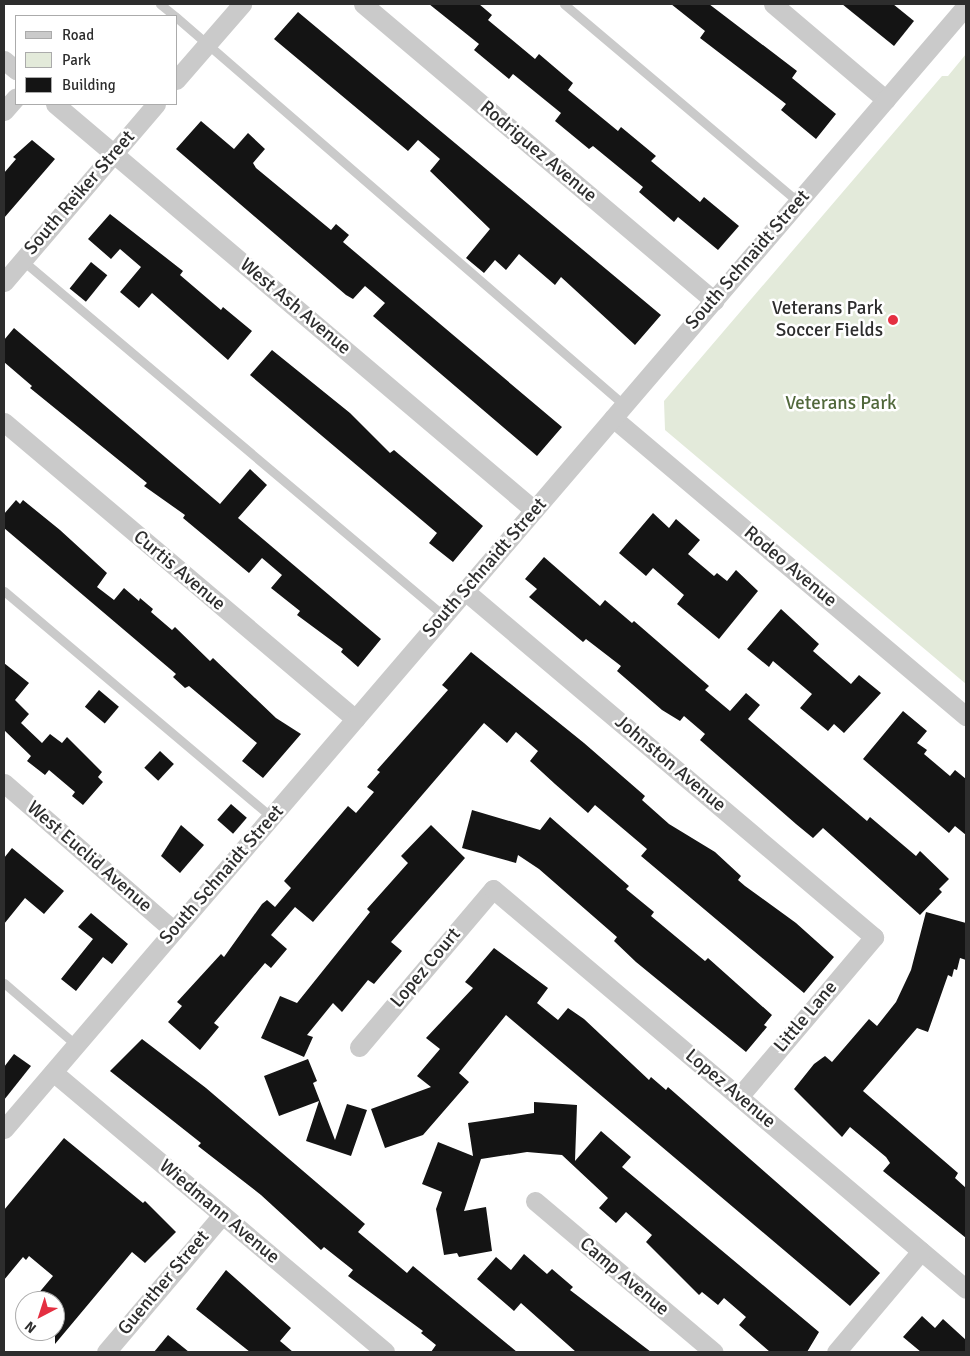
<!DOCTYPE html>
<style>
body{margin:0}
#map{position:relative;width:970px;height:1356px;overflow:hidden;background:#fff;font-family:Signika,sans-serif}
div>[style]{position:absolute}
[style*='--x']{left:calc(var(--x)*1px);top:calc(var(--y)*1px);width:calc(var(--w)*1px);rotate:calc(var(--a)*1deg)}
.green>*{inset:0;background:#e3eada}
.building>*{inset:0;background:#141414;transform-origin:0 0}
.service>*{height:9px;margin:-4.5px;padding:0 4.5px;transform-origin:4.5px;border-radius:4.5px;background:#cacaca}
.minor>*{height:19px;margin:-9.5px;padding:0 9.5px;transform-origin:9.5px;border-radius:9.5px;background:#cacaca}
.dots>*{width:14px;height:14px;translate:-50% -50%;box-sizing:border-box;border:2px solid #fff;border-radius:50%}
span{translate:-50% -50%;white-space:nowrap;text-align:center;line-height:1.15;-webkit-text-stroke:5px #fff;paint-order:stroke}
.street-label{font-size:19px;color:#2d2d2d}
.poi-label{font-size:19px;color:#2d2d2d}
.right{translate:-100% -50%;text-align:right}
.park-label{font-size:19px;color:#51683b}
.frame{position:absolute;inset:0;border:5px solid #2d2d2d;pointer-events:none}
.legend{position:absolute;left:15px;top:15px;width:162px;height:90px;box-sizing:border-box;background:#fff;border:1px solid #ababab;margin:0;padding:6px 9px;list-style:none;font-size:15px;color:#2d2d2d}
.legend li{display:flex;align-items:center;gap:10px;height:25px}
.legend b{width:25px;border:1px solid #ababab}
.north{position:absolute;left:15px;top:1291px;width:50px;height:50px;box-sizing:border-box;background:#fff;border:1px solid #ababab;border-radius:50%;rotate:220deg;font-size:14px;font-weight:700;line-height:20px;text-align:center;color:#2d2d2d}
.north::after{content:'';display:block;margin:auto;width:18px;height:22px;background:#e42f41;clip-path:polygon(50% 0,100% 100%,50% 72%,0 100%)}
</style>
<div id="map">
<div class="green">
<div style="clip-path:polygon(966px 54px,966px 684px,665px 430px,664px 401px,942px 76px,948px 76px)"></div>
</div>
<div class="building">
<div style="clip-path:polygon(429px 4px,479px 4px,492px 15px,488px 20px,535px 59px,539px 54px,573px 83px,568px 90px,618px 131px,621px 127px,656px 156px,651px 161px,700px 202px,704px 197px,739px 226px,718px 250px,678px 217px,674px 222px,639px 192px,643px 187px,593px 146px,589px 149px,555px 121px,561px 113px,513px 74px,509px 79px,474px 50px,479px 44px)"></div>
<div style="clip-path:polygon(671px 4px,709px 4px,797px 71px,792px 78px,836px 114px,816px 139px,781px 110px,786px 104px,700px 38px,705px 31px)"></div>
<div style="clip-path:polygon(842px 4px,893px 4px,914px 21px,894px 46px)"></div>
<div style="clip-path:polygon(298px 12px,661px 315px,635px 345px,561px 277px,555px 285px,519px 254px,506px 270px,495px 260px,484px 273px,466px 258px,490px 229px,430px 171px,440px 159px,418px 140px,408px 151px,274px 39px)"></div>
<div style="clip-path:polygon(201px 121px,234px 149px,248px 133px,265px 149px,253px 163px,256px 168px,331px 230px,336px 224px,349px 235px,343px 242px,562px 427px,537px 456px,373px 316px,385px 303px,365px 286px,353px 299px,346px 295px,176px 149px)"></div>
<div style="clip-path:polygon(32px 140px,55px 159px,4px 218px,4px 173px,16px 159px,13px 157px)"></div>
<div style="clip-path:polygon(110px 214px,183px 271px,180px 275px,221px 310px,223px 307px,252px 331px,228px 360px,152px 293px,139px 308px,120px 292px,141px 267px,120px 249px,111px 259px,88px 239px)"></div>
<div style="left:91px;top:262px;width:21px;height:34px;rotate:39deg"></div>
<div style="clip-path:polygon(14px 328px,220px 504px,250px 469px,267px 485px,238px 518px,381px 639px,358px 667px,341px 652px,343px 649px,297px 615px,300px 611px,271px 588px,282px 575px,262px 558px,249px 573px,183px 518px,185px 515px,144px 486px,147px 483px,30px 388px,32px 386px,4px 362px,4px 340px)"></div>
<div style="clip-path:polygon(272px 350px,350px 413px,390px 453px,394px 450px,483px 526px,453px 562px,429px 543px,437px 533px,250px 375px)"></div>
<div style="clip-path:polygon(16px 500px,20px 504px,23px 500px,60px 530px,107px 573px,97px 587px,114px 600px,124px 588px,139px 601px,140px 598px,153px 609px,151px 612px,172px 630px,175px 627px,210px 661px,213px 658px,276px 718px,301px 734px,263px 778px,242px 761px,257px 743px,189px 686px,185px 688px,173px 677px,176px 674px,4px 528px,4px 514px)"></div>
<div style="clip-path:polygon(653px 513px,669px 528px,676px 519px,700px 540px,688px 554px,714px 576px,717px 573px,727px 581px,736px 570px,758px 591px,719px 639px,677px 604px,684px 595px,653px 568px,646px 576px,619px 553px)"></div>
<div style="clip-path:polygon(544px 557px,600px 606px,605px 600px,632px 623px,634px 621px,709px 686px,705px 690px,730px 711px,746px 693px,760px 705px,748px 719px,867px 821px,870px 817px,916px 856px,920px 851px,949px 879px,939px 889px,942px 892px,920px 915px,823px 828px,813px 838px,796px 824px,700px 740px,705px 734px,684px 716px,680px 721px,662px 710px,617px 671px,621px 666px,586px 639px,583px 642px,529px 597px,537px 589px,525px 579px)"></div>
<div style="clip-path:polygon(781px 609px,819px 644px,813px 651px,851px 684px,859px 675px,881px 693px,844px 733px,834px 724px,828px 731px,800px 708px,812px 694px,773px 661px,769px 667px,747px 649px)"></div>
<div style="clip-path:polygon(471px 652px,584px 743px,645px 796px,642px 800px,669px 824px,715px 852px,741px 876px,738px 880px,745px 886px,796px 923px,834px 957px,804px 993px,641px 856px,647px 849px,595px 805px,588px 813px,555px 784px,530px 761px,538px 751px,516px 732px,507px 743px,484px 723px,313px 922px,295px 907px,271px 935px,287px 949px,271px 968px,265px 963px,214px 1023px,219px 1027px,200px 1050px,168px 1022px,182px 1006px,177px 1002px,221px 954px,224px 957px,262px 904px,267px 900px,275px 907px,291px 888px,284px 881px,348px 806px,356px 813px,374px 792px,367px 787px,380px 772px,377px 770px,448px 690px,442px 685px)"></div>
<div style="clip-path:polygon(4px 663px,29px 683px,15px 700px,29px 714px,21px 723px,42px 743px,50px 734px,62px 743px,67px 737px,102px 772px,98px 777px,103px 782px,83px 805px,72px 796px,75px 792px,49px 770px,45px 775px,27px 761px,31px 756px,4px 730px)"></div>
<div style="left:99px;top:690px;width:26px;height:22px;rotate:40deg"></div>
<div style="clip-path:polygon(903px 711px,927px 731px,917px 743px,927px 750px,924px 754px,950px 776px,955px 770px,966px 779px,966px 835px,955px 826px,949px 833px,863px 759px)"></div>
<div style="left:160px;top:751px;width:19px;height:23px;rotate:43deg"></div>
<div style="left:231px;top:804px;width:21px;height:21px;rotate:41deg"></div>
<div style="clip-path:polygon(472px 810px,540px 830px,550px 817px,629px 886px,626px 889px,654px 912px,651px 916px,705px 961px,708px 958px,772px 1015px,764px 1025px,767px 1027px,746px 1052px,636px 962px,614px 941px,617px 937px,539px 869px,518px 855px,516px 863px,462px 848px)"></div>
<div style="clip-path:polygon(181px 825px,204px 845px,180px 873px,161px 856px)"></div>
<div style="clip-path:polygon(431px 825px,465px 858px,391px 942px,402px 951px,374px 984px,368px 980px,342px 1012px,333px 1003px,307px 1035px,313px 1037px,304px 1057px,261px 1038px,280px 996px,297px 1003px,370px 912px,367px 909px,408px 863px,401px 856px)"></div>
<div style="clip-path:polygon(12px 848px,64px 891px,44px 914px,25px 898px,4px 924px,4px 858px)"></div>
<div style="clip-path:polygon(926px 912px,966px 923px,966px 960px,960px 958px,957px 970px,954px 969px,952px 977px,948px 975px,928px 1032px,917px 1028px,863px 1091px,958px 1173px,955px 1178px,966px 1188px,966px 1238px,883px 1171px,890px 1163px,886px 1157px,850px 1127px,842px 1137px,794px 1089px,814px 1064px,825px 1056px,832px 1062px,869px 1019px,877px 1026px,896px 1002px,911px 970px)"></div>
<div style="clip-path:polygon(91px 913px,128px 944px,112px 964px,103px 957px,76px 991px,61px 979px,93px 939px,78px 927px)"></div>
<div style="clip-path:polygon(494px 948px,548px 988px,537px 1003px,558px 1020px,568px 1008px,584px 1019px,649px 1080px,651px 1077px,666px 1090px,668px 1087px,880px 1273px,850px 1306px,506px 1015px,459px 1073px,469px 1082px,423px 1135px,385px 1148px,371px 1109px,431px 1087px,417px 1076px,440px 1049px,426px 1038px,473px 988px,465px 982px)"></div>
<div style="clip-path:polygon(142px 1039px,206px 1088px,365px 1224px,358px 1232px,407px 1273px,413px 1266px,517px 1352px,431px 1352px,436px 1345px,421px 1333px,423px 1331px,348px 1276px,353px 1270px,324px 1247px,321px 1250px,261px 1195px,198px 1146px,201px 1143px,110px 1071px)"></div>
<div style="clip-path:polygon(14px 1054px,31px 1066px,4px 1100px,4px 1067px)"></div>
<div style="clip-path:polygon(308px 1059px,317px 1081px,313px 1083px,335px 1140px,347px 1104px,367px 1110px,351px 1156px,306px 1141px,319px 1101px,279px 1116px,264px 1076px)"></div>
<div style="clip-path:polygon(534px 1102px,577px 1105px,575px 1161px,601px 1131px,631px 1157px,622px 1167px,819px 1332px,807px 1352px,770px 1352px,739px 1325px,746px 1317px,724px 1298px,718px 1305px,702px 1292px,699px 1295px,646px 1242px,652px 1235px,626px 1212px,616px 1223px,599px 1208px,608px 1198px,562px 1155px,527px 1152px,481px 1159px,464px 1211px,486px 1207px,492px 1251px,459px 1257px,457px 1253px,444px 1255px,436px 1209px,442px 1192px,422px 1184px,438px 1142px,473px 1156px,468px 1123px,534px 1113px)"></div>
<div style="clip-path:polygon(64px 1138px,143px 1203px,145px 1201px,176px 1232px,145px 1263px,132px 1252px,55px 1344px,55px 1301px,32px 1301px,53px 1276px,29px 1256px,26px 1260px,23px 1257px,4px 1280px,4px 1210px)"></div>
<div style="clip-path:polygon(524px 1254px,547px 1274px,552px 1269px,573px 1287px,570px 1290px,651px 1352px,576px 1352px,521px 1303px,514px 1311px,477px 1279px,496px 1257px,511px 1270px)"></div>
<div style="clip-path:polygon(226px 1270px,291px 1328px,280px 1341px,293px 1352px,250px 1352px,196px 1309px)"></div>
<div style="clip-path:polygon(922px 1316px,935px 1328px,943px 1319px,966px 1340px,966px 1352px,921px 1352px,903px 1337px)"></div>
<div style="clip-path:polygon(168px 1335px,189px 1352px,154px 1352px)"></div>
</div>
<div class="service">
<div style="--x:160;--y:4;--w:19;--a:39"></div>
<div style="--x:564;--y:4;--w:307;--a:40.2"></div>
<div style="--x:176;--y:17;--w:593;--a:40.89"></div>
<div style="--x:22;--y:260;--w:552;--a:40.15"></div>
<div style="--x:4;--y:591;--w:350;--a:40.2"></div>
<div style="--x:4;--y:983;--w:95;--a:40.7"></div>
</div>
<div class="minor">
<div style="--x:363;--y:4;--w:460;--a:40.2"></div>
<div style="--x:773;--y:4;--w:148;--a:40.3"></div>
<div style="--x:4;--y:60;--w:16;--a:40"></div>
<div style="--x:176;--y:80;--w:101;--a:-49"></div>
<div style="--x:55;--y:104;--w:628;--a:40.28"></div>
<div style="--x:4;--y:111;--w:18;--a:-49"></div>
<div style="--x:4;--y:282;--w:234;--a:-49.5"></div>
<div style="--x:613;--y:418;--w:462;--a:40.2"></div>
<div style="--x:4;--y:422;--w:460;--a:40.2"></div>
<div style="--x:465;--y:591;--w:536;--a:40.23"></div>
<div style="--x:874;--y:937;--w:209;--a:130.2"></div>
<div style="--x:4;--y:783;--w:225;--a:41"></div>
<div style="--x:359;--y:1047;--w:207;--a:-49.7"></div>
<div style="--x:493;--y:889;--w:619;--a:40.22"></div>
<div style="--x:53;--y:1072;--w:434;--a:40.1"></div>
<div style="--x:4;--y:1129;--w:1479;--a:-49.42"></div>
<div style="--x:535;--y:1201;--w:234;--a:40.2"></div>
<div style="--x:106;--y:1352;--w:180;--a:-49.7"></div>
<div style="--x:836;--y:1352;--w:132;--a:-49.9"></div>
</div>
<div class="dots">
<div style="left:893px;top:320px;background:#e42f41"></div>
</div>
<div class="street-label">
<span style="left:538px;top:152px;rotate:40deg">Rodriguez Avenue</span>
<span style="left:80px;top:193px;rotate:-49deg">South Reiker Street</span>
<span style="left:748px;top:260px;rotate:-49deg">South Schnaidt Street</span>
<span style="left:295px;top:307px;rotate:40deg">West Ash Avenue</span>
<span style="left:790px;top:567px;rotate:40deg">Rodeo Avenue</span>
<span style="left:485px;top:568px;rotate:-49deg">South Schnaidt Street</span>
<span style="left:179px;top:571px;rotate:40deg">Curtis Avenue</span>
<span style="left:670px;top:764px;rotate:40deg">Johnston Avenue</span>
<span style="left:89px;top:857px;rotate:41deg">West Euclid Avenue</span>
<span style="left:222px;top:875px;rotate:-49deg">South Schnaidt Street</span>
<span style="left:426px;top:968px;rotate:-50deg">Lopez Court</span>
<span style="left:806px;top:1017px;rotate:-50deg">Little Lane</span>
<span style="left:730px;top:1089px;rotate:40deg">Lopez Avenue</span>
<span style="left:219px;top:1212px;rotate:40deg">Wiedmann Avenue</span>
<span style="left:624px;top:1277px;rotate:40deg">Camp Avenue</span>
<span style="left:164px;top:1283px;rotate:-50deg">Guenther Street</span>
</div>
<div class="poi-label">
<span class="right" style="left:883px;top:320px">Veterans Park<br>Soccer Fields</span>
</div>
<div class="park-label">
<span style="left:841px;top:404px">Veterans Park</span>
</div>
<div class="frame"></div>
<ul class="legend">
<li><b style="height:6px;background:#cacaca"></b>Road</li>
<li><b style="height:14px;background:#e3eada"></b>Park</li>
<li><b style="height:14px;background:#141414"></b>Building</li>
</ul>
<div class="north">N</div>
</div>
